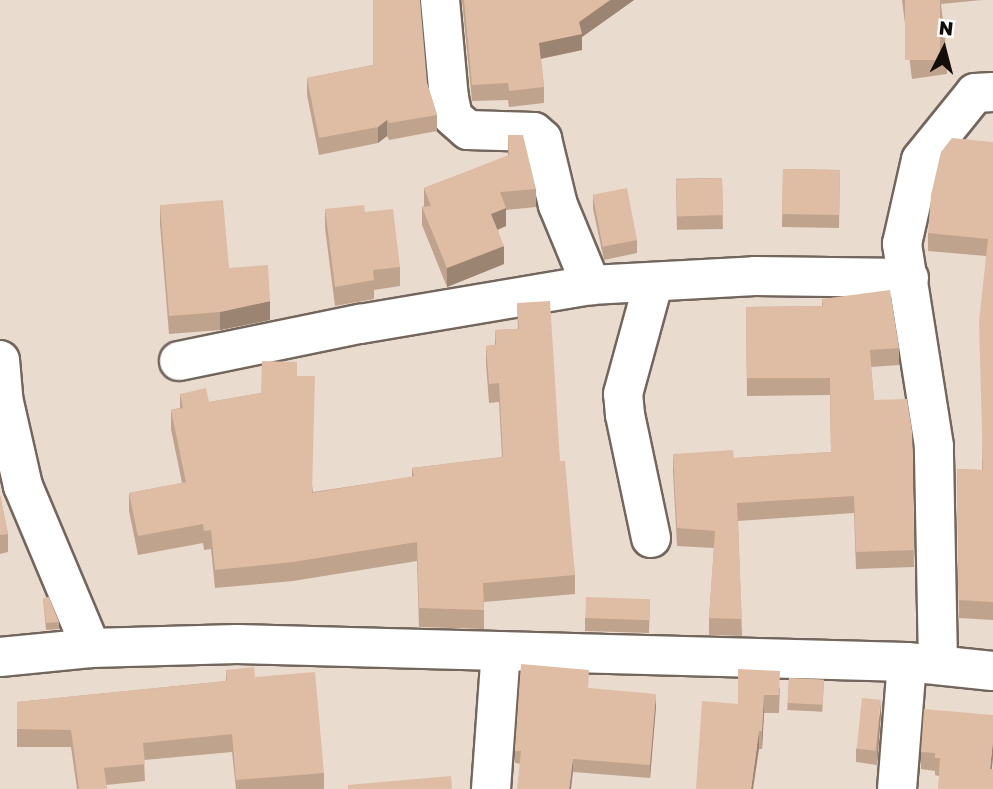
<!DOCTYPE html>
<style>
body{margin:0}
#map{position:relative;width:993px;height:789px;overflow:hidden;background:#eadbcf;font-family:"Golos Text",sans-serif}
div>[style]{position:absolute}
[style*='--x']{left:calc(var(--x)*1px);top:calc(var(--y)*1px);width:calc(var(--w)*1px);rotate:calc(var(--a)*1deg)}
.roads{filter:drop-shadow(2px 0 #73665c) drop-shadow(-2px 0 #73665c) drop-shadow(0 2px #73665c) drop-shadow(0 -2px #73665c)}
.minor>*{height:38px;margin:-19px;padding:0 19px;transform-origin:19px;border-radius:19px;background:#fff}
.wall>*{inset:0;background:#c0a38d;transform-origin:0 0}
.shaded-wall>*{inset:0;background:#9c8473}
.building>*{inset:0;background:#dfbda4;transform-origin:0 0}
span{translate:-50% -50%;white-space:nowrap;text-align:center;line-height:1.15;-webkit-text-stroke:7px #fff;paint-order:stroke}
.north{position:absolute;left:909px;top:14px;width:70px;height:70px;-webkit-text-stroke:5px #fff;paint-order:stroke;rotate:6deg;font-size:19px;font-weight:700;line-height:28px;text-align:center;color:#120d09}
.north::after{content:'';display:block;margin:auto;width:24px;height:32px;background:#120d09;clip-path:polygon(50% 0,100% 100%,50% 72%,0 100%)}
</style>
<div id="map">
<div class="roads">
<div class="minor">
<div style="--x:440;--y:0;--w:98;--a:84.8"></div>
<div style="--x:449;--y:98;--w:19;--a:78"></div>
<div style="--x:453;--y:117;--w:20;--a:41"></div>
<div style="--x:468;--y:130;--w:66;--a:1.7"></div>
<div style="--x:534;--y:132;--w:11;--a:41"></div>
<div style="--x:542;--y:139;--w:68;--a:76.4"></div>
<div style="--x:558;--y:205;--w:87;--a:67.6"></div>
<div style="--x:0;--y:360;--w:38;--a:85"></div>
<div style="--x:3;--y:398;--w:90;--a:77.2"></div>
<div style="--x:23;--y:486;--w:176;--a:67.2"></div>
<div style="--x:179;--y:361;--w:185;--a:-11.6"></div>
<div style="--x:360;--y:324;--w:234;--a:-9.6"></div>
<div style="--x:591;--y:285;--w:164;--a:-3.1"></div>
<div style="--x:755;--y:276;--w:154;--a:0.7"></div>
<div style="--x:651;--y:538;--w:126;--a:-101.9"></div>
<div style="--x:625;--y:415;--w:21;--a:-95"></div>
<div style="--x:623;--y:394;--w:114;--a:-74.7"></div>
<div style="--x:0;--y:657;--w:91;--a:-5.6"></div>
<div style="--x:91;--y:648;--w:146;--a:-1.6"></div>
<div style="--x:237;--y:644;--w:670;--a:1.54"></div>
<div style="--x:907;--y:662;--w:86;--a:6"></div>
<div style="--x:938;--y:664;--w:218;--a:-91.1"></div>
<div style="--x:934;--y:446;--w:205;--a:-99"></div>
<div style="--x:902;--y:244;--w:86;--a:-77.3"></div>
<div style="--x:921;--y:160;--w:86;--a:-51.1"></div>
<div style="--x:975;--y:93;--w:18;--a:-3"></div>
<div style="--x:491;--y:789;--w:138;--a:-85.9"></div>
<div style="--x:897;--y:789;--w:127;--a:-85.5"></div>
</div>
</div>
<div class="wall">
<div style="clip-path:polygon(462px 0,634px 0,582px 37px,582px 50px,541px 59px,544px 87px,544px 103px,509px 107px,508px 100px,472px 101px)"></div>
<div style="clip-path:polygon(902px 0,982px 0,941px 4px,947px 56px,947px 74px,912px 79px)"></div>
<div style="clip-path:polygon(373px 65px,427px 83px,437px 115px,437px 131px,389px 140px,387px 136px,378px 143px,319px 155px,307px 95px,307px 78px)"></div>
<div style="clip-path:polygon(508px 135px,536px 189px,536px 207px,506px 210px,506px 226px,498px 230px,504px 264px,447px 287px,422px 225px,422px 207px,424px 206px,424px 188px,508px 156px)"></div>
<div style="clip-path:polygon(993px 142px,993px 620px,959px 618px,957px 469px,982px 470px,986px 256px,928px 251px,928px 233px)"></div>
<div style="left:783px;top:169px;width:57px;height:58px;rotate:1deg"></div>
<div style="left:722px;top:178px;width:51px;height:46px;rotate:89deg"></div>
<div style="clip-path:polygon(593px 195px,637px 240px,637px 253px,604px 260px,593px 209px)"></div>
<div style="clip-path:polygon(160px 205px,229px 268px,270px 320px,220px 330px,169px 334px,160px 224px)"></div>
<div style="clip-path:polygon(325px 209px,365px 212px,400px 267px,400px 286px,374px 290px,374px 299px,335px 306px,325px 228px)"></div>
<div style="clip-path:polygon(822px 299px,899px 348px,899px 365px,871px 367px,874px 400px,912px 431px,914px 567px,856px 569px,854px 513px,738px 521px,742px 636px,709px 635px,709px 618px,714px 548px,677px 546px,673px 472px,673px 454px,734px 458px,831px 452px,830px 395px,747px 396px,746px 307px,822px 306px)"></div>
<div style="clip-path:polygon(517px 303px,560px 461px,575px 575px,575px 594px,484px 602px,484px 629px,419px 627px,417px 561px,293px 581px,215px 588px,211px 549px,204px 550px,203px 543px,138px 555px,129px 511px,129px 493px,182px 483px,171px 429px,171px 410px,180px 408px,180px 394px,209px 402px,261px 393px,297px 376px,313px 492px,412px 477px,412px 468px,502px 457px,499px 402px,489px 403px,486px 364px,486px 346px,495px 345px,495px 330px,518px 329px)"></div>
<div style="clip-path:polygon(0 495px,8px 534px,8px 552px,0 554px)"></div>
<div style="clip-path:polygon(43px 598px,59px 622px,59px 629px,46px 630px)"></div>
<div style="clip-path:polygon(650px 599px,649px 633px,585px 631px,585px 618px)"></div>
<div style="clip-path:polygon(226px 670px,255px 677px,324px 773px,324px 789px,232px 789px,236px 789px,232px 752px,144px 760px,145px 781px,106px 785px,107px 789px,77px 789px,71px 747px,17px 747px,17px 702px,226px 681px)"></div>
<div style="left:789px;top:678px;width:35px;height:32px;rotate:3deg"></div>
<div style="clip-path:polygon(588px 688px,656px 706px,650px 778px,573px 772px,515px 763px,515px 751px)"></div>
<div style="clip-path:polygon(780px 688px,779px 713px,764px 713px,762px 749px,759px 749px,738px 704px)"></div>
<div style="clip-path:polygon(881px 713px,877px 765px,856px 762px,856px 749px)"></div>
<div style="clip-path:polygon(993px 715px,939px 776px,935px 775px,935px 771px,921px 769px,921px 752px)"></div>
</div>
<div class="shaded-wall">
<div style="clip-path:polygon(610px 0,634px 0,582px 37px,582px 50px,539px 59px,539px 43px,579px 22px)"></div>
<div style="clip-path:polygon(387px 120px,387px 136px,378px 143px,378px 127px)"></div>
<div style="clip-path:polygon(506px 208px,506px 226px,491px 232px,491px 214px)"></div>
<div style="clip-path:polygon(504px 246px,504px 264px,447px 287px,447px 268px)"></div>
<div style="clip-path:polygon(270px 301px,270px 320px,220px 330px,220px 312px)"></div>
<div style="clip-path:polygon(656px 694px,656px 706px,650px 778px,650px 765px)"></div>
<div style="clip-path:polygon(764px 695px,764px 713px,762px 749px,762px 731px)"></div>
<div style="clip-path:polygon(881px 700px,881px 713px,877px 765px,877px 751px)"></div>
<div style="clip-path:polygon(759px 731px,759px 749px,753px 789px,751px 789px)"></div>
<div style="clip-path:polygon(993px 740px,993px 758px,990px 786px,990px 769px)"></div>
<div style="clip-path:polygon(573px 759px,573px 772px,571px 789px,569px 789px)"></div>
</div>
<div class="building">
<div style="clip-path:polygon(373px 0,420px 0,427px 83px,437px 115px,389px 123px,387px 120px,378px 127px,319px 138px,307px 78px,373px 65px)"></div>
<div style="clip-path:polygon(464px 0,610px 0,579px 22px,582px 34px,539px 43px,544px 87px,509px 91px,508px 83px,472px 85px)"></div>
<div style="left:905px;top:0;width:35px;height:60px"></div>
<div style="clip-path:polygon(508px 135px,523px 135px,536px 189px,500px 192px,506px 208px,491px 214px,504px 246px,447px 268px,422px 207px,431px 206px,424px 188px,509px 155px)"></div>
<div style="clip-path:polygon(952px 138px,993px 142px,993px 602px,959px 600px,957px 469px,983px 470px,979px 321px,988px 239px,928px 233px,931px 195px,941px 152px)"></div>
<div style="left:783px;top:169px;width:57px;height:45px;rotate:1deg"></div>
<div style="left:722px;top:178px;width:37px;height:46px;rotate:88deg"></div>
<div style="left:627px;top:188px;width:53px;height:35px;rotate:79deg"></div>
<div style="clip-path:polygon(223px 200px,229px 268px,268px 265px,270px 301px,220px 312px,169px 316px,160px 205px)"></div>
<div style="clip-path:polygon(364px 205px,365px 212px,393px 209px,400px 267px,373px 270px,374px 280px,335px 287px,325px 209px)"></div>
<div style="clip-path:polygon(890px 290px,899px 348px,870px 350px,874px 400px,907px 399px,912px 431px,914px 550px,856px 552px,854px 496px,737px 503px,742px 619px,709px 618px,715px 531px,677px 528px,673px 454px,733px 450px,734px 458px,831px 452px,830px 378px,747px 378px,746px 307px,823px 306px,822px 299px)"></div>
<div style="clip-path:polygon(550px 301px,560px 461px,565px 461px,575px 575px,483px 583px,484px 610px,419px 608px,417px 542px,293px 562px,215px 570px,211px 530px,204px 531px,203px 524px,138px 536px,129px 493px,186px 482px,171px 410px,183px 408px,180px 394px,206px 388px,209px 402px,261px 393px,262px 361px,297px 362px,297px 376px,315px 376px,312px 493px,414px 476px,412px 468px,503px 457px,499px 383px,489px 384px,486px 346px,496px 345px,495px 330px,519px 329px,517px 303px)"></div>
<div style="clip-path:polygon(0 495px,8px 534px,0 535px)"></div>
<div style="clip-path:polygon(49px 597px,59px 622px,46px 623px,43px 598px)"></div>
<div style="left:586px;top:597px;width:64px;height:21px;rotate:2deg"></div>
<div style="clip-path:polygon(521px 664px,589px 670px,588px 688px,656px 694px,650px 765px,573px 759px,569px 789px,517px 789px,521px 751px,515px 751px)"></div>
<div style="clip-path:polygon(254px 667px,255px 677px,315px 672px,324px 773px,236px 780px,232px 734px,143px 743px,145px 764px,104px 768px,107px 789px,79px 789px,71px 730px,17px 729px,17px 702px,227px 681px,226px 670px)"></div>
<div style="clip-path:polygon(738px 669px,780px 671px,779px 695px,764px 695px,762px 731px,759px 731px,751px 789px,696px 789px,702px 701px,738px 704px)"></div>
<div style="left:789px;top:678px;width:35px;height:25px;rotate:3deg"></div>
<div style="left:862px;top:698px;width:19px;height:51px;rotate:6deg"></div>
<div style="clip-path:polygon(924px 709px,993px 715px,993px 740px,990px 769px,993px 769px,993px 789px,938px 789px,940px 758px,935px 758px,935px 753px,921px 752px)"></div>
<div style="clip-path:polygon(451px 776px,452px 789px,348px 789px,348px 785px)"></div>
</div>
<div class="north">N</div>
</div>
